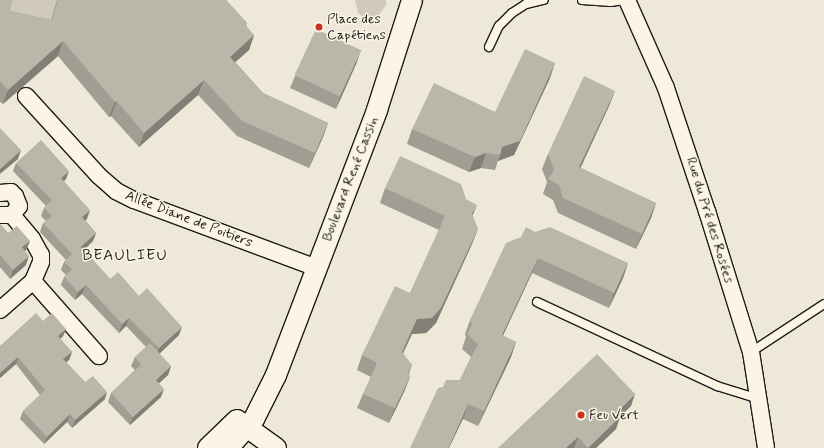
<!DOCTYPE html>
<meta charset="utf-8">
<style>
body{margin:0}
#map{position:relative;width:824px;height:448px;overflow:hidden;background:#eee8d9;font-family:Mynerve,sans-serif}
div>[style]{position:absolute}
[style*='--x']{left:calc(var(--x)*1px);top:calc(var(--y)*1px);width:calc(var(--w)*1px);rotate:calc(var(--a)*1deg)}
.green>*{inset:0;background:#cfcabd}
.roads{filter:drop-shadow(1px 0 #1c1c1c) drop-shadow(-1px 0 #1c1c1c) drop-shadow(0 1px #1c1c1c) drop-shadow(0 -1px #1c1c1c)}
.service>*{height:8px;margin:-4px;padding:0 4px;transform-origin:4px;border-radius:4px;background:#fcf5e5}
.minor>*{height:16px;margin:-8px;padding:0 8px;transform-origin:8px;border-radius:8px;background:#fcf5e5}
.tertiary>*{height:20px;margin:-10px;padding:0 10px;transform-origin:10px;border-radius:10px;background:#fcf5e5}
.wall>*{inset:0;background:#a09d92}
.shaded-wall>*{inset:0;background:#827f77}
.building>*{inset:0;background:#bab6aa;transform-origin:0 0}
.dots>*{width:11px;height:11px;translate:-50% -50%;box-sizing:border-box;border:2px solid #fcf5e5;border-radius:50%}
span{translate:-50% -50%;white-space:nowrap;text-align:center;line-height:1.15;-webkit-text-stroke:3px #fcf5e5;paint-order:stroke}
.poi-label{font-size:14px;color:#1c1c1c}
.left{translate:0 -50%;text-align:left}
.street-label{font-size:14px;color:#1c1c1c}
.quarter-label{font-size:16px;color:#1c1c1c;letter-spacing:1px}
</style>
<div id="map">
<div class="green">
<div style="clip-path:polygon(13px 0,60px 0,49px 26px,5px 26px)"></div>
<div style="clip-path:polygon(355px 0,386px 0,386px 5px,377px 18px,366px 19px,358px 13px)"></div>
</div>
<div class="roads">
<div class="service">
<div style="--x:582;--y:0;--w:29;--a:4"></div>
<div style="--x:611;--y:2;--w:13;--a:-9"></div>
<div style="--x:489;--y:47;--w:23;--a:-65"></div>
<div style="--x:499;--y:26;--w:18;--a:-45"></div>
<div style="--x:512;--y:13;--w:17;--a:-33"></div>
<div style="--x:526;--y:4;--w:18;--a:-13"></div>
<div style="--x:537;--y:302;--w:199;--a:25"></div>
<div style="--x:717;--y:386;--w:44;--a:17.2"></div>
<div style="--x:751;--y:352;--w:87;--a:-33.3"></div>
</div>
<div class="minor">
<div style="--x:627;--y:0;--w:96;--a:66.1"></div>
<div style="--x:666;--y:88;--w:130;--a:71.6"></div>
<div style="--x:707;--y:211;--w:148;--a:72.7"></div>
<div style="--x:751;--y:352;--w:97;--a:81.1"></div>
<div style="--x:26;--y:96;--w:108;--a:47.6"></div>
<div style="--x:99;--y:176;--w:23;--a:41"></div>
<div style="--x:116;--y:191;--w:20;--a:27"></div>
<div style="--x:134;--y:200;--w:195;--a:20.4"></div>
<div style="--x:0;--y:193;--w:11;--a:-5"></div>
<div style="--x:11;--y:192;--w:6;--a:45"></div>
<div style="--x:15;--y:196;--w:11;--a:68"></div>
<div style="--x:19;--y:206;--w:11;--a:128"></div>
<div style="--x:12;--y:215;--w:12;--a:180"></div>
<div style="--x:12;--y:215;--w:31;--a:50"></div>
<div style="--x:32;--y:239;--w:18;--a:61"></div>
<div style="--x:41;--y:255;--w:7;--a:90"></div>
<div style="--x:41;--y:262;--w:21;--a:113"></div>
<div style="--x:0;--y:310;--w:44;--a:-41.3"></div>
<div style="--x:33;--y:281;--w:100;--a:48.7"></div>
</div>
<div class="tertiary">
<div style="--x:237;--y:420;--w:48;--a:35.7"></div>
<div style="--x:208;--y:448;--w:39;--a:-44"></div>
<div style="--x:228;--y:448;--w:39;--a:-48"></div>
<div style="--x:254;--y:419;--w:49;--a:-63.4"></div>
<div style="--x:276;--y:375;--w:284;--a:-69.1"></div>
<div style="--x:377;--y:110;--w:115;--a:-72.3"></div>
</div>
</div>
<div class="wall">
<div style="clip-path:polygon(0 0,10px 11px,51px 20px,57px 0,226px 0,247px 23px,246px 26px,254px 35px,249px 50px,235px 62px,263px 93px,328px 123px,323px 137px,309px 168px,237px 136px,198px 95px,139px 147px,111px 116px,109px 117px,58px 56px,3px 104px,0 102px)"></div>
<div style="clip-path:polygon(357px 62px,336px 109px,290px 88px,295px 76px)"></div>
<div style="clip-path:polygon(550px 78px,514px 155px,498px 161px,495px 170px,481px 168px,469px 172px,407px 144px,412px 129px,495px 112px)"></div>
<div style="clip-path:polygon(615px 91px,609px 106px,580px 168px,656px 203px,651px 218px,636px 249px,558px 213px,553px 200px,543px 194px,547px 182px,542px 169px,548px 154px)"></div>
<div style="clip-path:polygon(16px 163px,66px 179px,64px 181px,87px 219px,85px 220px,96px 233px,93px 241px,84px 250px,110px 279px,139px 296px,179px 335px,159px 354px,171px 366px,168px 375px,159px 383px,161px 397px,130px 425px,108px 402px,111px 393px,135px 370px,131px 366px,135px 357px,146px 347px,126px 326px,119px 333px,82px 294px,75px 300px,61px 285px,64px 277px,66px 275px,61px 270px,64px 262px,66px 260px,40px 232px,43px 223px,46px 221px,41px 216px,44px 208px,46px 206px,13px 171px)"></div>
<div style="clip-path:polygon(385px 188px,473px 216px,472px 244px,436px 323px,426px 333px,412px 334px,403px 354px,412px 365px,409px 374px,410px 377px,404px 392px,389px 423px,357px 408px,363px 394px,371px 377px,357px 370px,362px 355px,410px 293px,439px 230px,380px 203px)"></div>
<div style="clip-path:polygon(0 224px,8px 233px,30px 241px,26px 250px,25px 251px,26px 265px,10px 279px,0 267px)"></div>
<div style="clip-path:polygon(535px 232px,628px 263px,623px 278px,609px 308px,532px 273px,503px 336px,516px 342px,511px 357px,478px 426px,463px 419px,460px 380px,471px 357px,462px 349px,466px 337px,465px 334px,470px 320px)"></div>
<div style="clip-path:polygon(43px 321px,66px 329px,63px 336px,60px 339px,72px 352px,69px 360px,66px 362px,85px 382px,105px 399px,72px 428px,67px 422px,44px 444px,20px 419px,23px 411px,40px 395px,16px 364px,0 378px,0 346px)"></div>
<div style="clip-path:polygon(631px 406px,620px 417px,616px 429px,596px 448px,498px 448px)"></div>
</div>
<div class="shaded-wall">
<div style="clip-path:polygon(254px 35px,249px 50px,224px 72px,230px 57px)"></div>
<div style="clip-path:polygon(63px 41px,58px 56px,3px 104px,8px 90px)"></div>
<div style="clip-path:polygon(361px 50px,357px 62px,336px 109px,340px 97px)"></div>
<div style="clip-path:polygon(555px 63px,550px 78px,514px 155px,498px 161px,500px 155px,502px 147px)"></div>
<div style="clip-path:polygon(204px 80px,198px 95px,139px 147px,144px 133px)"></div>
<div style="clip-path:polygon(615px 91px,609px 106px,574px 182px,579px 167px)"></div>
<div style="clip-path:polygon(117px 101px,111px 116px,109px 117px,115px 102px)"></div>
<div style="clip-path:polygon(328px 123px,323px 137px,309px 168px,315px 153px)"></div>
<div style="clip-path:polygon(21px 150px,18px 159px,0 174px,0 169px)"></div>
<div style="clip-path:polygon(486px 153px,481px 168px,469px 172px,475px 157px)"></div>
<div style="clip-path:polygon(69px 171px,66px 179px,58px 186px,61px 178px)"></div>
<div style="clip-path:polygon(656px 203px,651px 218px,636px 249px,642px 234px)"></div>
<div style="clip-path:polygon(477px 205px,471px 219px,472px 213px)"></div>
<div style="clip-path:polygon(90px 210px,87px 219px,79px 226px,82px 217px)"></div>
<div style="clip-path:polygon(478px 229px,472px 244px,436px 323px,426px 333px,412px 334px,396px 367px,402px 352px,417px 319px)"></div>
<div style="clip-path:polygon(96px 233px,93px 241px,70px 263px,73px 254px)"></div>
<div style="clip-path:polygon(30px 241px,26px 250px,19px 256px,22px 247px)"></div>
<div style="clip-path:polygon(29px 256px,26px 265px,10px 279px,13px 270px)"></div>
<div style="clip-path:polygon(538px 258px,532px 273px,496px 350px,502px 335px)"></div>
<div style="clip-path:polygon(628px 263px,623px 278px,609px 308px,614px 293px)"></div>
<div style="clip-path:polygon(86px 285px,82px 294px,75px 300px,78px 292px)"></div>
<div style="clip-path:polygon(129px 318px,126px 326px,119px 333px,122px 324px)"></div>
<div style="clip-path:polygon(182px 327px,179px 335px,156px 357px,159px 348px)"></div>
<div style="clip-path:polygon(66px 329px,63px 336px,55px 344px,58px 336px)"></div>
<div style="clip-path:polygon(516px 342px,511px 357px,478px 426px,484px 411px)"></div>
<div style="clip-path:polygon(72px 352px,69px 360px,61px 367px,63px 359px)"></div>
<div style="clip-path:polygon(18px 357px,16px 364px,0 378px,0 373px)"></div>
<div style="clip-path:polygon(171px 366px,168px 375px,153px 389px,156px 380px)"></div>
<div style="clip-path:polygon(410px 377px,404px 392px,389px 423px,395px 408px)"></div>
<div style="clip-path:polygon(164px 389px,161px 397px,130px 425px,133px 417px)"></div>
<div style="clip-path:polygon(107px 392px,105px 399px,72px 428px,75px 420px)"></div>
<div style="clip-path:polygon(635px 394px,631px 406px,611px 424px,616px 413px)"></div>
<div style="clip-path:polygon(468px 404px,463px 419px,449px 448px,448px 448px)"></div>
<div style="clip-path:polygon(70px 414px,67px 422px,44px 444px,47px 437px)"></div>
<div style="clip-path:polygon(620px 417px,616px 429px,596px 448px,588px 448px)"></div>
<div style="clip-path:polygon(578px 437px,574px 448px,566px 448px)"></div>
</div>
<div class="building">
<div style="clip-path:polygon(0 0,13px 0,10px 11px,52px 20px,58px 0,226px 0,247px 23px,245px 25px,254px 35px,230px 57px,263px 93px,328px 123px,315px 153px,242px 121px,204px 80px,144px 133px,117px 101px,115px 102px,63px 41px,8px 90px,0 81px)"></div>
<div style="left:316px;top:29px;width:50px;height:51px;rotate:25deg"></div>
<div style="clip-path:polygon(525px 49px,555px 63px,520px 141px,502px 147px,500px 155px,486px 153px,475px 157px,412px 129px,434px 83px,495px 112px)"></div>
<div style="clip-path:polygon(584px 76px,615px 91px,579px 167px,656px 203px,642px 234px,563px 198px,559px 185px,548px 179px,554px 170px,548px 154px)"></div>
<div style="clip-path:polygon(0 128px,21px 150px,0 169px)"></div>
<div style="clip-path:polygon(41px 140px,69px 171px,61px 178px,90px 210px,82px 217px,96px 233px,73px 254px,81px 247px,110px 279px,118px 272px,139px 296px,147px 288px,182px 327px,159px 348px,129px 318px,122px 324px,86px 285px,78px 292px,64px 277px,72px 269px,64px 262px,72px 254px,43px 223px,52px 216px,44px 208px,52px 200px,16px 163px)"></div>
<div style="clip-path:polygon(400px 156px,461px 184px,466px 199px,477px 205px,472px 213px,478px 229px,441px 308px,432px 318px,417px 319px,402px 352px,412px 365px,408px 372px,410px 377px,395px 408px,363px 394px,377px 363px,362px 355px,395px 286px,410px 293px,445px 216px,385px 188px)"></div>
<div style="clip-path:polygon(0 224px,8px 233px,17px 226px,30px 241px,22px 247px,29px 256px,13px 270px,0 255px)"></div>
<div style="clip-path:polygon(526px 227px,535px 232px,550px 227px,628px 263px,614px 293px,538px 258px,502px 335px,516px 342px,484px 411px,468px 404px,448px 448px,410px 448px,438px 388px,443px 387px,446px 380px,460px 380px,478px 344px,467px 334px,472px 325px,470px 320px,506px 243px,521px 237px)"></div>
<div style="clip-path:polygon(36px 313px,43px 321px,52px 313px,66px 329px,58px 336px,72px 352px,63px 359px,85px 382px,93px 376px,107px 392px,75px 420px,70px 414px,47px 437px,23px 411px,45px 390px,18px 357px,0 373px,0 346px)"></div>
<div style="clip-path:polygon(150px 343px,171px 366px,156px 380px,164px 389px,133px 417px,111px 393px,141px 365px,135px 357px)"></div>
<div style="clip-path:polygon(597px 354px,635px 394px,616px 413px,620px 417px,588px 448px,578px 437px,566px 448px,498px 448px)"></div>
</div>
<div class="dots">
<div style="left:319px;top:27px;background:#c8321e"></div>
<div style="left:581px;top:415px;background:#c8321e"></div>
</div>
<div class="poi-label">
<span class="left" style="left:327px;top:27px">Place des<br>Capétiens</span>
<span class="left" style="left:589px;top:415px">Feu Vert</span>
</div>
<div class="street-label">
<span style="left:350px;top:179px;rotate:-69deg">Boulevard René Cassin</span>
<span style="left:189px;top:219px;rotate:21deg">Allée Diane de Poitiers</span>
<span style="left:710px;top:220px;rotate:73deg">Rue du Pré des Rosées</span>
</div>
<div class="quarter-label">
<span style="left:125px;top:256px">BEAULIEU</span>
</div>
</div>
